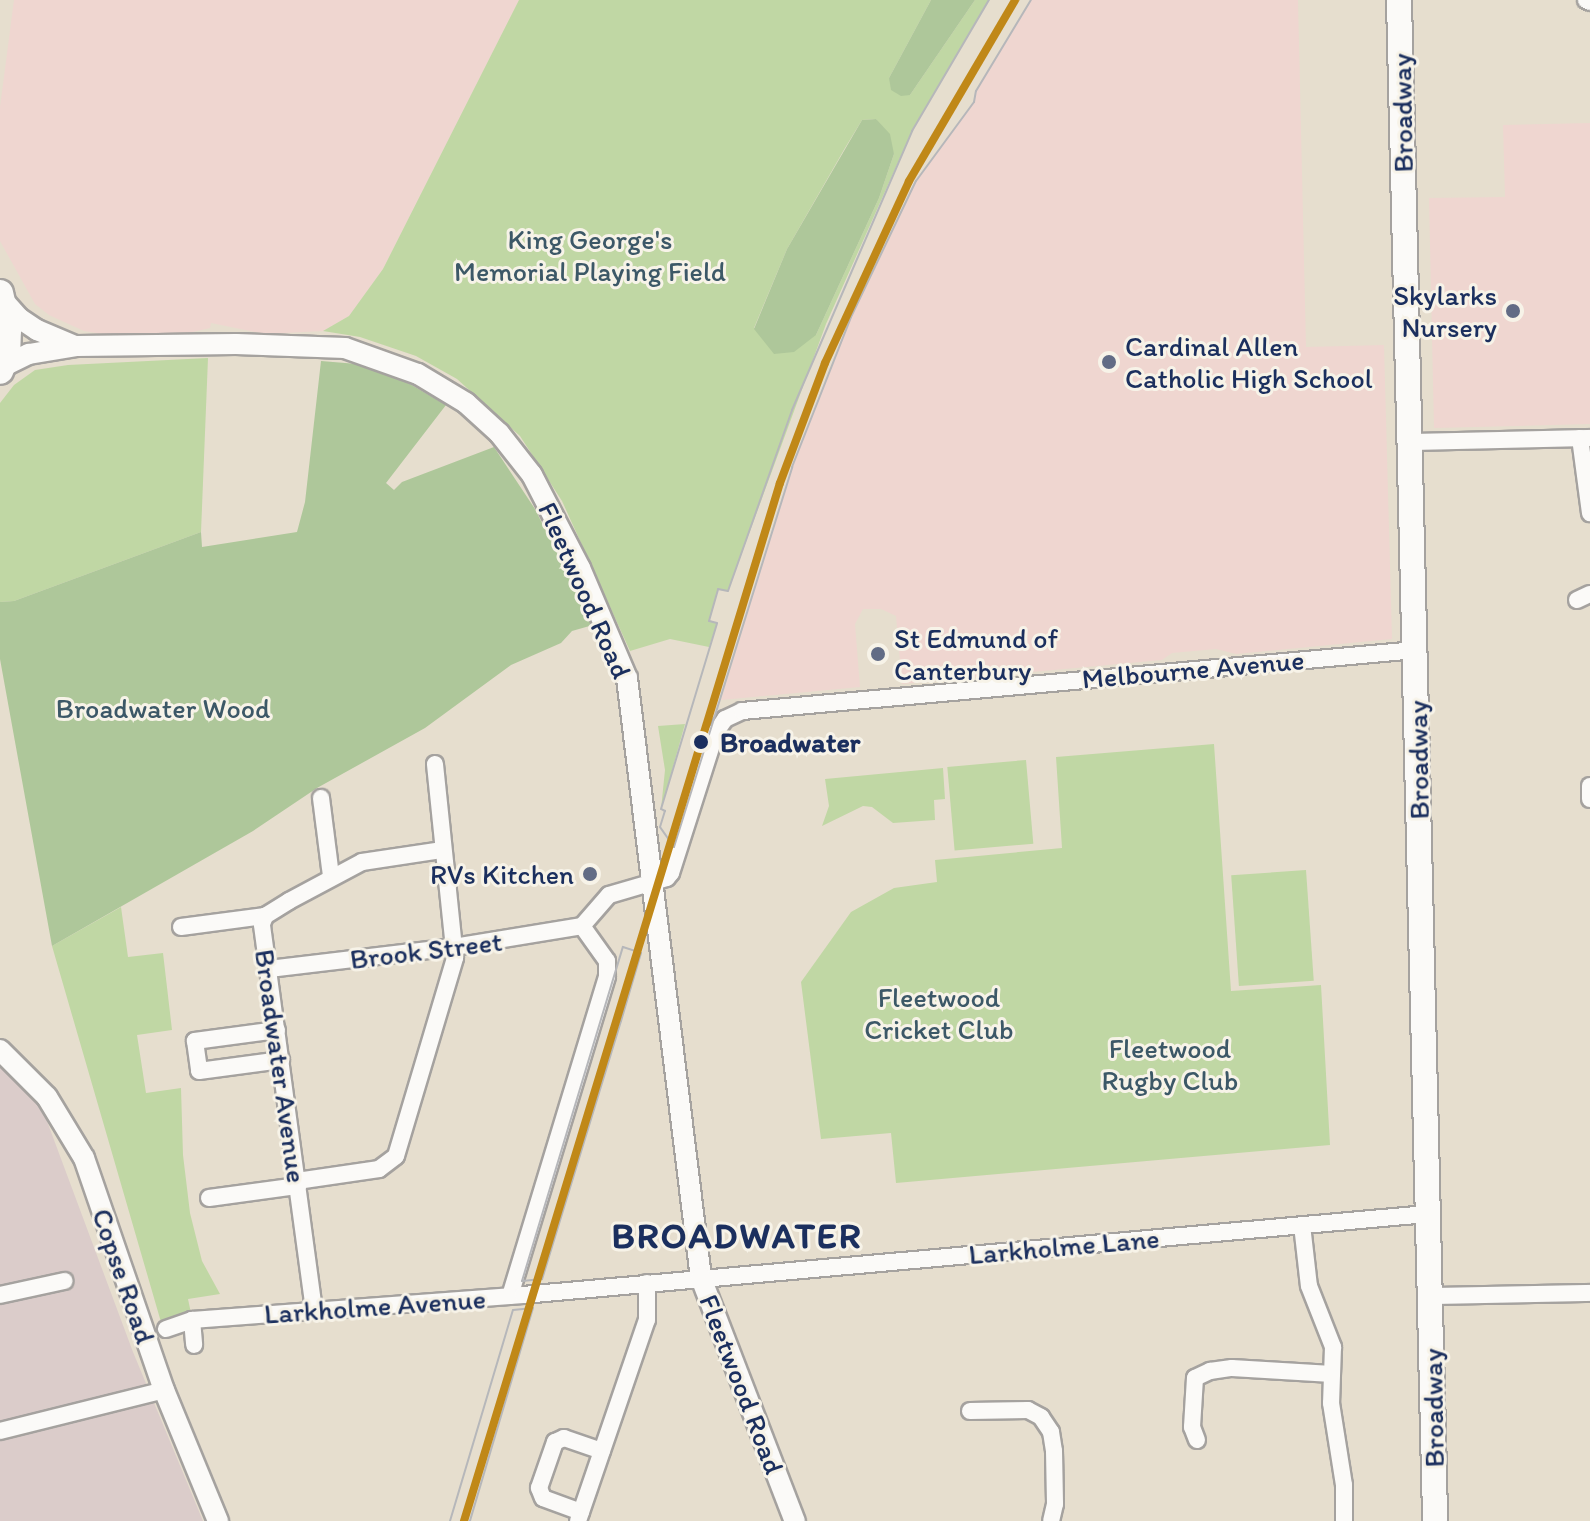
<!DOCTYPE html>
<style>
body{margin:0}
#map{position:relative;width:1590px;height:1521px;overflow:hidden;background:#e6dece;font-family:Itim,sans-serif}
div>[style]{position:absolute}
[style*='--x']{left:calc(var(--x)*1px);top:calc(var(--y)*1px);width:calc(var(--w)*1px);rotate:calc(var(--a)*1deg)}
.built>*{inset:0;background:#efd6d0}
.industrial>*{inset:0;background:#dbccca}
.green>*{inset:0;background:#c0d7a4;transform-origin:0 0}
.forest>*{inset:0;background:#aec79a}
.roads{filter:drop-shadow(2px 0 #a5a29f) drop-shadow(-2px 0 #a5a29f) drop-shadow(0 2px #a5a29f) drop-shadow(0 -2px #a5a29f)}
.minor>*{height:16px;margin:-8px;padding:0 8px;transform-origin:8px;border-radius:8px;background:#fbfaf8}
.tertiary>*{height:20px;margin:-10px;padding:0 10px;transform-origin:10px;border-radius:10px;background:#fbfaf8}
.primary>*{height:24px;margin:-12px;padding:0 12px;transform-origin:12px;border-radius:12px;background:#fbfaf8}
.trunk>*{height:26px;margin:-13px;padding:0 13px;transform-origin:13px;border-radius:13px;background:#fbfaf8}
.tram>*{height:2px;margin:-1px;padding:0 1px;transform-origin:1px;border-radius:1px;background:#b6b7ba}
.tram-1>*{height:8px;margin:-4px;padding:0 4px;transform-origin:4px;border-radius:4px;background:#c08818}
.dots>*{width:22px;height:22px;translate:-50% -50%;box-sizing:border-box;border:4px solid #f7f3e8;border-radius:50%}
span{translate:-50% -50%;white-space:nowrap;text-align:center;line-height:1.15;-webkit-text-stroke:6px #f7f3e8;paint-order:stroke}
.street-label{font-size:28px;color:#1b2f5e}
.park-label{font-size:28px;color:#3c5867}
.poi-label{font-size:28px;color:#1b2f5e}
.right{translate:-100% -50%;text-align:right}
.left{translate:0 -50%;text-align:left}
.stop-label{font-size:28px;color:#1b2f5e;font-weight:700}
.district-label{font-size:36px;color:#1b2f5e;font-weight:700;letter-spacing:2px}
</style>
<div id="map">
<div class="built">
<div style="clip-path:polygon(14px 0,519px 0,383px 269px,349px 316px,323px 331px,265px 334px,211px 323px,210px 328px,180px 335px,121px 337px,84px 331px,49px 315px,35px 304px,0 241px,0 107px)"></div>
<div style="clip-path:polygon(1031px 0,1298px 0,1306px 347px,1384px 345px,1392px 639px,1236px 654px,1216px 649px,1172px 653px,1162px 660px,902px 684px,896px 616px,881px 609px,863px 609px,855px 624px,860px 687px,721px 700px,792px 467px,851px 317px,916px 181px,974px 102px,976px 91px)"></div>
<div style="clip-path:polygon(1590px 123px,1590px 424px,1434px 428px,1429px 198px,1505px 197px,1503px 125px)"></div>
</div>
<div class="industrial">
<div style="clip-path:polygon(0 1067px,41px 1105px,133px 1352px,203px 1521px,0 1521px)"></div>
</div>
<div class="green">
<div style="clip-path:polygon(evenodd,519px 0,931px 0,889px 78px,910px 95px,975px 0,989px 0,912px 131px,826px 324px,728px 591px,718px 589px,709px 620px,717px 623px,709px 647px,670px 639px,630px 651px,562px 501px,520px 436px,457px 379px,416px 356px,360px 337px,323px 331px,349px 316px,383px 269px,519px 0,876px 119px,894px 154px,879px 198px,816px 335px,754px 328px,787px 249px,845px 148px,862px 120px,876px 119px)"></div>
<div style="clip-path:polygon(208px 358px,201px 532px,14px 601px,0 602px,0 403px,14px 385px,35px 370px,68px 365px)"></div>
<div style="clip-path:polygon(685px 724px,668px 785px,661px 809px,665px 770px,658px 726px)"></div>
<div style="clip-path:polygon(1214px 744px,1231px 991px,1321px 985px,1330px 1145px,896px 1183px,891px 1133px,821px 1139px,801px 982px,851px 912px,894px 888px,937px 882px,935px 860px,1062px 848px,1056px 757px)"></div>
<div style="left:1026px;top:760px;width:84px;height:79px;rotate:85deg"></div>
<div style="clip-path:polygon(943px 768px,945px 799px,934px 800px,935px 820px,893px 823px,872px 807px,863px 806px,822px 826px,829px 806px,825px 779px)"></div>
<div style="left:1306px;top:870px;width:111px;height:75px;rotate:86deg"></div>
<div style="clip-path:polygon(121px 907px,128px 957px,163px 953px,172px 1030px,137px 1035px,146px 1093px,181px 1088px,183px 1155px,190px 1213px,202px 1261px,220px 1294px,188px 1299px,192px 1318px,163px 1329px,52px 946px)"></div>
</div>
<div class="forest">
<div style="clip-path:polygon(931px 0,975px 0,910px 95px,901px 96px,891px 90px,889px 78px)"></div>
<div style="clip-path:polygon(876px 119px,890px 134px,894px 154px,879px 198px,816px 335px,794px 352px,774px 354px,754px 329px,787px 249px,862px 120px)"></div>
<div style="clip-path:polygon(321px 361px,357px 364px,403px 380px,446px 405px,386px 483px,394px 490px,402px 482px,494px 447px,535px 509px,593px 625px,572px 631px,561px 643px,511px 665px,425px 728px,317px 788px,253px 831px,52px 946px,0 659px,0 602px,14px 601px,201px 532px,202px 547px,297px 532px,305px 502px)"></div>
</div>
<div class="roads">
<div class="minor">
<div style="--x:1586;--y:0;--w:4;--a:27"></div>
<div style="--x:1580;--y:438;--w:76;--a:82.4"></div>
<div style="--x:1410;--y:442;--w:180;--a:-1.3"></div>
<div style="--x:1577;--y:600;--w:14;--a:-25"></div>
<div style="--x:1590;--y:786;--w:13;--a:90"></div>
<div style="--x:321;--y:798;--w:79;--a:82.7"></div>
<div style="--x:181;--y:927;--w:85;--a:-7.5"></div>
<div style="--x:269;--y:969;--w:186;--a:-6.8"></div>
<div style="--x:454;--y:947;--w:130;--a:-9.3"></div>
<div style="--x:582;--y:926;--w:41;--a:-48.9"></div>
<div style="--x:609;--y:895;--w:60;--a:-16.3"></div>
<div style="--x:667;--y:878;--w:6;--a:-51"></div>
<div style="--x:671;--y:873;--w:148;--a:-72.3"></div>
<div style="--x:716;--y:732;--w:16;--a:-55"></div>
<div style="--x:725;--y:719;--w:19;--a:-25"></div>
<div style="--x:742;--y:711;--w:677;--a:-5.17"></div>
<div style="--x:277;--y:1030;--w:83;--a:172.4"></div>
<div style="--x:195;--y:1041;--w:30;--a:82"></div>
<div style="--x:199;--y:1071;--w:83;--a:-7.6"></div>
<div style="--x:297;--y:1181;--w:83;--a:-8.3"></div>
<div style="--x:379;--y:1169;--w:21;--a:-37"></div>
<div style="--x:396;--y:1156;--w:207;--a:-73.4"></div>
<div style="--x:455;--y:958;--w:195;--a:-95.9"></div>
<div style="--x:209;--y:1198;--w:90;--a:-7.7"></div>
<div style="--x:1302;--y:1225;--w:61;--a:83.5"></div>
<div style="--x:1309;--y:1286;--w:66;--a:68.5"></div>
<div style="--x:1333;--y:1347;--w:56;--a:92"></div>
<div style="--x:1331;--y:1403;--w:83;--a:81"></div>
<div style="--x:1344;--y:1485;--w:36;--a:90"></div>
<div style="--x:0;--y:1295;--w:66;--a:-12.3"></div>
<div style="--x:510;--y:1296;--w:334;--a:-73.1"></div>
<div style="--x:607;--y:976;--w:15;--a:-90"></div>
<div style="--x:607;--y:961;--w:43;--a:-125.5"></div>
<div style="--x:1430;--y:1296;--w:160;--a:-1.1"></div>
<div style="--x:314;--y:1310;--w:389;--a:-97.7"></div>
<div style="--x:262;--y:924;--w:9;--a:-69"></div>
<div style="--x:265;--y:916;--w:28;--a:-32"></div>
<div style="--x:289;--y:901;--w:83;--a:-28.1"></div>
<div style="--x:362;--y:862;--w:80;--a:-8.6"></div>
<div style="--x:192;--y:1320;--w:25;--a:85"></div>
<div style="--x:166;--y:1329;--w:28;--a:-19"></div>
<div style="--x:192;--y:1320;--w:332;--a:-4.3"></div>
<div style="--x:523;--y:1295;--w:908;--a:-5.12"></div>
<div style="--x:970;--y:1411;--w:58;--a:-1"></div>
<div style="--x:1028;--y:1410;--w:15;--a:28"></div>
<div style="--x:1041;--y:1417;--w:18;--a:56"></div>
<div style="--x:1051;--y:1432;--w:19;--a:81"></div>
<div style="--x:1054;--y:1451;--w:53;--a:88.9"></div>
<div style="--x:1055;--y:1504;--w:17;--a:103"></div>
<div style="--x:0;--y:1431;--w:169;--a:-14"></div>
<div style="--x:1197;--y:1440;--w:14;--a:-111"></div>
<div style="--x:1192;--y:1427;--w:49;--a:-86.5"></div>
<div style="--x:1195;--y:1378;--w:17;--a:-25"></div>
<div style="--x:1210;--y:1371;--w:22;--a:-8"></div>
<div style="--x:1232;--y:1368;--w:100;--a:3.4"></div>
<div style="--x:581;--y:1512;--w:40;--a:-159.8"></div>
<div style="--x:543;--y:1498;--w:11;--a:-112"></div>
<div style="--x:539;--y:1488;--w:49;--a:-70.8"></div>
<div style="--x:555;--y:1442;--w:10;--a:-24"></div>
<div style="--x:564;--y:1438;--w:40;--a:18.9"></div>
<div style="--x:578;--y:1521;--w:213;--a:-71.1"></div>
<div style="--x:647;--y:1320;--w:37;--a:-90"></div>
</div>
<div class="tertiary">
<div style="--x:2;--y:299;--w:25;--a:48"></div>
<div style="--x:19;--y:318;--w:22;--a:34"></div>
<div style="--x:37;--y:330;--w:41;--a:22.8"></div>
<div style="--x:2;--y:367;--w:30;--a:-26"></div>
<div style="--x:29;--y:354;--w:49;--a:-9.5"></div>
<div style="--x:77;--y:346;--w:159;--a:-0.7"></div>
<div style="--x:236;--y:344;--w:109;--a:2.1"></div>
<div style="--x:345;--y:348;--w:77;--a:19.6"></div>
<div style="--x:418;--y:374;--w:56;--a:31.1"></div>
<div style="--x:466;--y:403;--w:45;--a:42.3"></div>
<div style="--x:499;--y:433;--w:53;--a:51.8"></div>
<div style="--x:532;--y:475;--w:105;--a:62.7"></div>
<div style="--x:580;--y:568;--w:120;--a:66.9"></div>
<div style="--x:627;--y:678;--w:605;--a:82.97"></div>
<div style="--x:701;--y:1278;--w:261;--a:68.9"></div>
<div style="--x:0;--y:1050;--w:66;--a:45"></div>
<div style="--x:47;--y:1097;--w:71;--a:58.8"></div>
<div style="--x:84;--y:1158;--w:245;--a:71"></div>
<div style="--x:164;--y:1390;--w:142;--a:67.6"></div>
</div>
<div class="primary">
<div style="--x:1399;--y:0;--w:1521;--a:88.64"></div>
</div>
<div class="trunk">
<div style="--x:0;--y:293;--w:37;--a:77"></div>
<div style="--x:8;--y:329;--w:25;--a:92"></div>
<div style="--x:7;--y:354;--w:18;--a:112"></div>
</div>
</div>
<div class="tram">
<div style="--x:674;--y:847;--w:24;--a:-125"></div>
<div style="--x:660;--y:827;--w:17;--a:-73"></div>
<div style="--x:665;--y:811;--w:4;--a:-153"></div>
<div style="--x:661;--y:809;--w:194;--a:-73.2"></div>
<div style="--x:717;--y:623;--w:8;--a:-166"></div>
<div style="--x:709;--y:621;--w:33;--a:-74"></div>
<div style="--x:718;--y:589;--w:10;--a:11"></div>
<div style="--x:728;--y:591;--w:192;--a:-70.5"></div>
<div style="--x:792;--y:410;--w:304;--a:-66.7"></div>
<div style="--x:912;--y:131;--w:152;--a:-59.6"></div>
<div style="--x:674;--y:847;--w:398;--a:-72.7"></div>
<div style="--x:792;--y:467;--w:161;--a:-68.5"></div>
<div style="--x:851;--y:317;--w:151;--a:-64.5"></div>
<div style="--x:916;--y:181;--w:98;--a:-53.7"></div>
<div style="--x:974;--y:102;--w:11;--a:-80"></div>
<div style="--x:976;--y:91;--w:106;--a:-58.9"></div>
<div style="--x:623;--y:947;--w:19;--a:18"></div>
<div style="--x:641;--y:953;--w:71;--a:106.4"></div>
<div style="--x:621;--y:1021;--w:270;--a:107"></div>
<div style="--x:542;--y:1279;--w:20;--a:174"></div>
<div style="--x:522;--y:1281;--w:349;--a:-73.2"></div>
<div style="--x:450;--y:1521;--w:220;--a:-73.4"></div>
<div style="--x:513;--y:1310;--w:20;--a:-6"></div>
<div style="--x:533;--y:1308;--w:222;--a:106.5"></div>
</div>
<div class="tram-1">
<div style="--x:464;--y:1521;--w:1085;--a:-73.07"></div>
<div style="--x:780;--y:483;--w:128;--a:-69.4"></div>
<div style="--x:825;--y:363;--w:200;--a:-65.2"></div>
<div style="--x:909;--y:181;--w:210;--a:-59.6"></div>
</div>
<div class="dots">
<div style="left:1513px;top:311px;background:#626c85"></div>
<div style="left:1109px;top:362px;background:#626c85"></div>
<div style="left:878px;top:654px;background:#626c85"></div>
<div style="left:701px;top:742px;background:#1b2f5e"></div>
<div style="left:590px;top:874px;background:#626c85"></div>
</div>
<div class="street-label">
<span style="left:1402px;top:113px;rotate:-91deg">Broadway</span>
<span style="left:585px;top:590px;rotate:66deg">Fleetwood Road</span>
<span style="left:1193px;top:669px;rotate:-5deg">Melbourne Avenue</span>
<span style="left:1418px;top:760px;rotate:-91deg">Broadway</span>
<span style="left:426px;top:950px;rotate:-7deg">Brook Street</span>
<span style="left:281px;top:1066px;rotate:82deg">Broadwater Avenue</span>
<span style="left:1064px;top:1246px;rotate:-5deg">Larkholme Lane</span>
<span style="left:124px;top:1276px;rotate:71deg">Copse Road</span>
<span style="left:375px;top:1306px;rotate:-4deg">Larkholme Avenue</span>
<span style="left:742px;top:1384px;rotate:69deg">Fleetwood Road</span>
<span style="left:1433px;top:1408px;rotate:-91deg">Broadway</span>
</div>
<div class="park-label">
<span style="left:590px;top:255px">King George's<br>Memorial Playing Field</span>
<span style="left:163px;top:708px">Broadwater Wood</span>
<span style="left:939px;top:1013px">Fleetwood<br>Cricket Club</span>
<span style="left:1170px;top:1064px">Fleetwood<br>Rugby Club</span>
</div>
<div class="poi-label">
<span class="right" style="left:1497px;top:311px">Skylarks<br>Nursery</span>
<span class="left" style="left:1125px;top:362px">Cardinal Allen<br>Catholic High School</span>
<span class="left" style="left:894px;top:654px">St Edmund of<br>Canterbury</span>
<span class="right" style="left:574px;top:874px">RVs Kitchen</span>
</div>
<div class="stop-label">
<span class="left" style="left:720px;top:742px">Broadwater</span>
</div>
<div class="district-label">
<span style="left:737px;top:1236px">BROADWATER</span>
</div>
</div>
